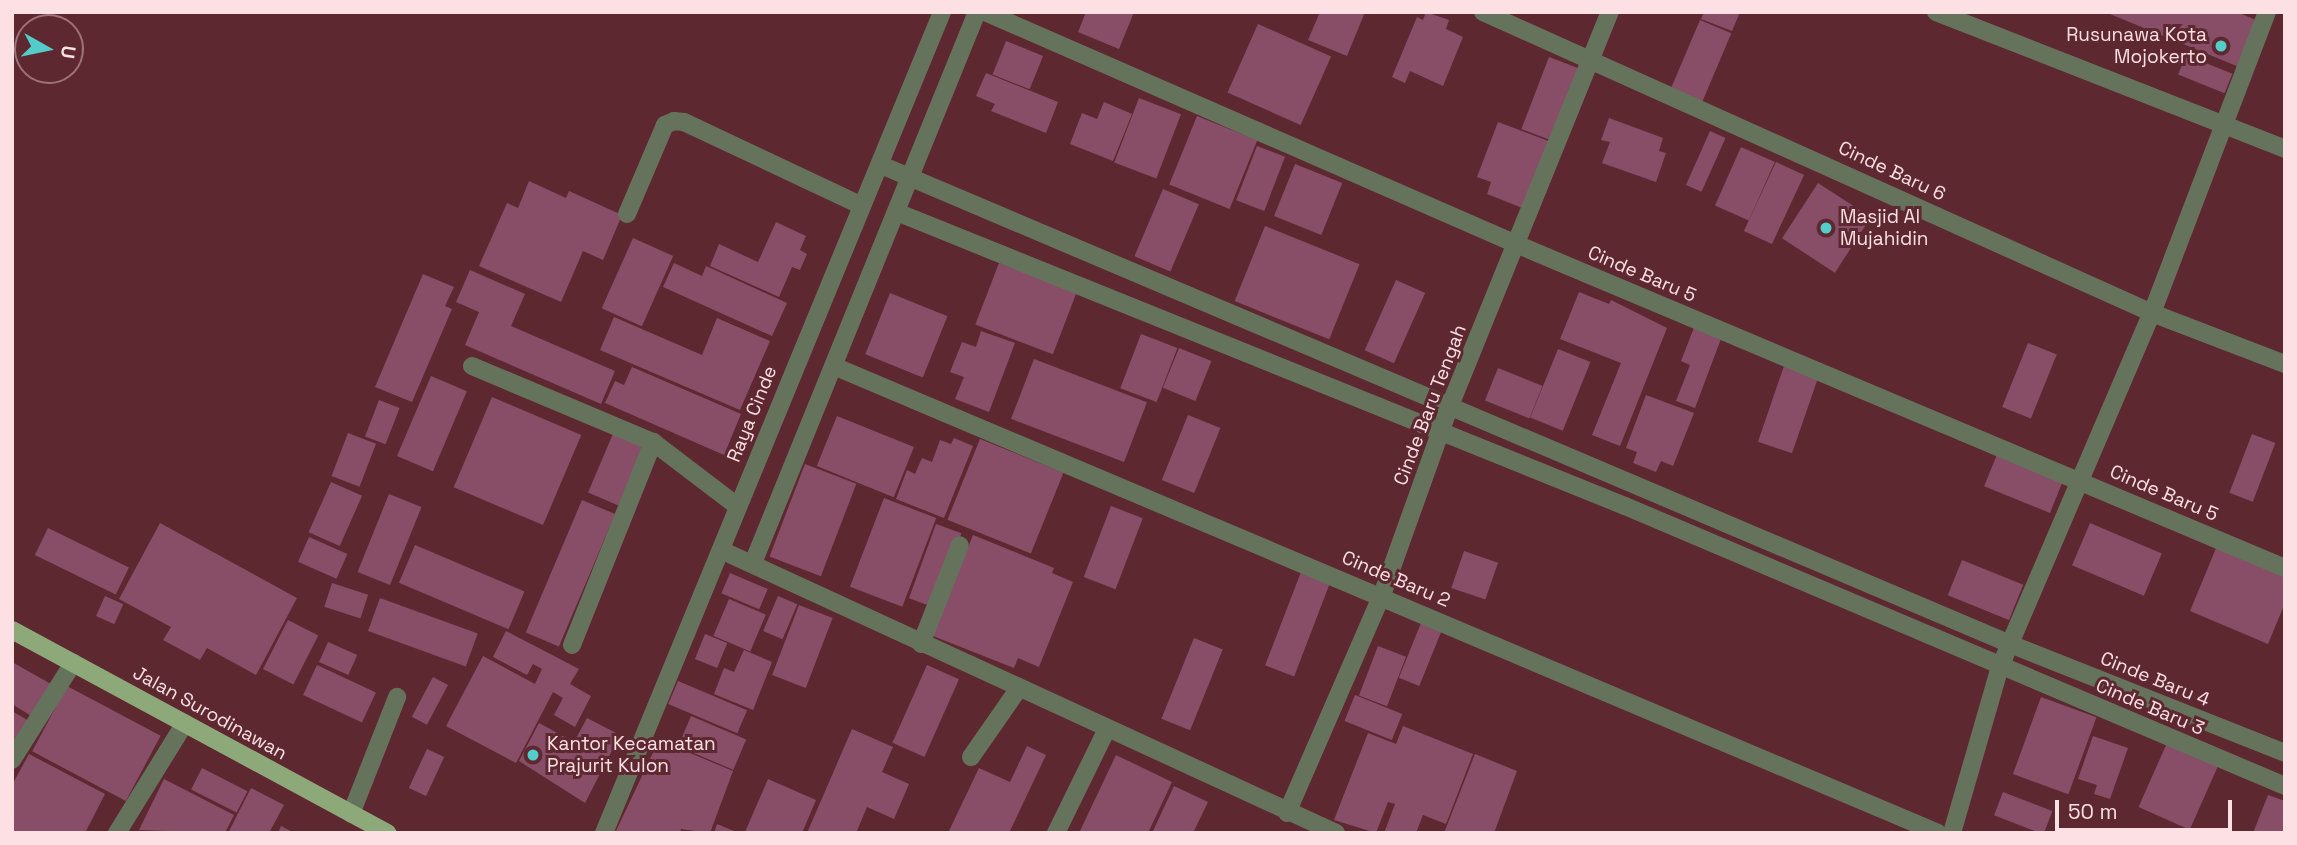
<!DOCTYPE html>
<style>
body{margin:0}
#map{position:relative;width:2297px;height:845px;overflow:hidden;background:#5e2831;font-family:"Space Grotesk",sans-serif}
div>[style]{position:absolute}
[style*='--x']{left:calc(var(--x)*1px);top:calc(var(--y)*1px);width:calc(var(--w)*1px);rotate:calc(var(--a)*1deg)}
.building>*{inset:0;background:#884e68;transform-origin:0 0}
.minor>*{height:18px;margin:-9px;padding:0 9px;transform-origin:9px;border-radius:9px;background:#65735c}
.major>*{height:18px;margin:-9px;padding:0 9px;transform-origin:9px;border-radius:9px;background:#8da879}
.dots>*{width:19px;height:19px;translate:-50% -50%;box-sizing:border-box;border:4px solid #5e2831;border-radius:50%}
span{translate:-50% -50%;white-space:nowrap;text-align:center;line-height:1.15;-webkit-text-stroke:6px #5e2831;paint-order:stroke}
.poi-label{font-size:19px;color:#fde0e3}
.right{translate:-100% -50%;text-align:right}
.left{translate:0 -50%;text-align:left}
.street-label{font-size:19px;color:#fde0e3}
.frame{position:absolute;inset:0;border:14px solid #fde0e3;pointer-events:none}
.north{position:absolute;left:14px;top:14px;width:70px;height:70px;box-sizing:border-box;background:#5e2831;border:2px solid #9e7278;border-radius:50%;rotate:99deg;font-size:19px;font-weight:700;line-height:28px;text-align:center;color:#fde0e3}
.north::after{content:'';display:block;margin:auto;width:24px;height:32px;background:#53cdc9;clip-path:polygon(50% 0,100% 100%,50% 72%,0 100%)}
.scale{position:absolute;left:2055px;top:800px;width:177px;height:32px;box-sizing:border-box;border:4px solid #fde0e3;border-top:0;padding-left:9px;font-size:21px;line-height:24px;white-space:nowrap;color:#fde0e3;-webkit-text-stroke:5px #5e2831;paint-order:stroke}
</style>
<div id="map">
<div class="building">
<div style="clip-path:polygon(1086px 12px,1134px 12px,1119px 49px,1078px 32px)"></div>
<div style="clip-path:polygon(1320px 12px,1365px 12px,1347px 56px,1308px 40px)"></div>
<div style="clip-path:polygon(1426px 12px,1449px 20px,1446px 29px,1463px 37px,1443px 86px,1410px 71px,1405px 83px,1392px 77px,1417px 17px,1423px 20px)"></div>
<div style="clip-path:polygon(1704px 12px,1740px 12px,1732px 31px,1701px 19px)"></div>
<div style="clip-path:polygon(2105px 12px,2237px 12px,2263px 23px,2244px 69px)"></div>
<div style="left:1700px;top:20px;width:34px;height:74px;rotate:23deg"></div>
<div style="left:1258px;top:24px;width:80px;height:75px;rotate:24deg"></div>
<div style="left:1006px;top:41px;width:40px;height:36px;rotate:22deg"></div>
<div style="left:2186px;top:55px;width:50px;height:21px;rotate:22deg"></div>
<div style="left:1549px;top:57px;width:33px;height:77px;rotate:21deg"></div>
<div style="clip-path:polygon(986px 73px,1058px 102px,1046px 133px,991px 111px,995px 104px,976px 96px)"></div>
<div style="left:1139px;top:98px;width:45px;height:69px;rotate:21deg"></div>
<div style="clip-path:polygon(1104px 102px,1132px 114px,1113px 161px,1070px 144px,1082px 113px,1097px 119px)"></div>
<div style="left:1197px;top:116px;width:65px;height:74px;rotate:22deg"></div>
<div style="clip-path:polygon(1609px 118px,1663px 138px,1659px 151px,1666px 153px,1656px 182px,1602px 163px,1610px 142px,1601px 140px)"></div>
<div style="clip-path:polygon(1498px 122px,1551px 142px,1525px 209px,1487px 194px,1491px 182px,1477px 177px)"></div>
<div style="left:1710px;top:131px;width:17px;height:59px;rotate:24deg"></div>
<div style="left:1257px;top:146px;width:30px;height:58px;rotate:21deg"></div>
<div style="left:1741px;top:147px;width:37px;height:64px;rotate:24deg"></div>
<div style="left:1776px;top:162px;width:31px;height:76px;rotate:25deg"></div>
<div style="left:1295px;top:164px;width:51px;height:56px;rotate:22deg"></div>
<div style="clip-path:polygon(529px 181px,566px 198px,569px 191px,622px 215px,603px 260px,583px 251px,561px 302px,479px 266px,507px 203px,518px 208px)"></div>
<div style="left:1818px;top:183px;width:63px;height:66px;rotate:33deg"></div>
<div style="left:1163px;top:189px;width:39px;height:73px;rotate:23deg"></div>
<div style="clip-path:polygon(776px 222px,806px 236px,800px 250px,807px 254px,800px 270px,792px 267px,779px 297px,710px 266px,719px 244px,758px 262px)"></div>
<div style="left:1265px;top:226px;width:102px;height:81px;rotate:22deg"></div>
<div style="left:633px;top:238px;width:44px;height:77px;rotate:24deg"></div>
<div style="clip-path:polygon(674px 263px,702px 276px,706px 266px,787px 303px,772px 336px,663px 287px)"></div>
<div style="left:999px;top:263px;width:83px;height:66px;rotate:21deg"></div>
<div style="clip-path:polygon(470px 270px,525px 294px,511px 326px,615px 371px,601px 404px,465px 345px,479px 312px,456px 302px)"></div>
<div style="clip-path:polygon(423px 274px,454px 287px,445px 306px,452px 309px,412px 402px,375px 387px)"></div>
<div style="left:1396px;top:280px;width:32px;height:77px;rotate:24deg"></div>
<div style="clip-path:polygon(1579px 292px,1609px 304px,1611px 300px,1667px 328px,1620px 446px,1592px 435px,1621px 363px,1560px 339px)"></div>
<div style="left:890px;top:293px;width:62px;height:66px;rotate:22deg"></div>
<div style="clip-path:polygon(614px 317px,702px 355px,717px 318px,770px 341px,740px 410px,600px 350px)"></div>
<div style="clip-path:polygon(1695px 325px,1722px 336px,1695px 408px,1676px 401px,1690px 365px,1681px 361px)"></div>
<div style="clip-path:polygon(981px 331px,1015px 343px,989px 412px,955px 399px,964px 377px,950px 372px,962px 342px,976px 347px)"></div>
<div style="left:1141px;top:334px;width:39px;height:58px;rotate:21deg"></div>
<div style="left:2028px;top:343px;width:31px;height:69px;rotate:22deg"></div>
<div style="left:1179px;top:348px;width:35px;height:43px;rotate:22deg"></div>
<div style="left:1558px;top:349px;width:35px;height:74px;rotate:22deg"></div>
<div style="left:1034px;top:359px;width:121px;height:64px;rotate:21deg"></div>
<div style="left:1784px;top:366px;width:36px;height:80px;rotate:19deg"></div>
<div style="clip-path:polygon(632px 367px,741px 414px,724px 455px,605px 403px,615px 381px,624px 385px)"></div>
<div style="left:1498px;top:368px;width:48px;height:35px;rotate:22deg"></div>
<div style="left:431px;top:376px;width:39px;height:87px;rotate:23deg"></div>
<div style="clip-path:polygon(1646px 395px,1694px 413px,1673px 466px,1661px 461px,1656px 472px,1633px 463px,1637px 452px,1626px 448px)"></div>
<div style="left:492px;top:397px;width:97px;height:98px;rotate:23deg"></div>
<div style="left:379px;top:400px;width:22px;height:39px;rotate:21deg"></div>
<div style="left:1188px;top:415px;width:35px;height:70px;rotate:22deg"></div>
<div style="left:837px;top:416px;width:83px;height:54px;rotate:22deg"></div>
<div style="left:615px;top:429px;width:33px;height:69px;rotate:23deg"></div>
<div style="left:348px;top:433px;width:30px;height:46px;rotate:21deg"></div>
<div style="left:2252px;top:434px;width:25px;height:63px;rotate:21deg"></div>
<div style="clip-path:polygon(954px 438px,973px 446px,944px 518px,896px 499px,907px 470px,915px 474px,922px 458px,932px 462px,940px 440px,951px 444px)"></div>
<div style="left:980px;top:439px;width:90px;height:87px;rotate:22deg"></div>
<div style="left:1998px;top:452px;width:71px;height:37px;rotate:22deg"></div>
<div style="left:805px;top:464px;width:55px;height:99px;rotate:21deg"></div>
<div style="left:331px;top:482px;width:34px;height:55px;rotate:24deg"></div>
<div style="left:389px;top:494px;width:35px;height:84px;rotate:22deg"></div>
<div style="left:884px;top:498px;width:56px;height:95px;rotate:21deg"></div>
<div style="left:582px;top:500px;width:36px;height:144px;rotate:23deg"></div>
<div style="left:1111px;top:506px;width:34px;height:76px;rotate:21deg"></div>
<div style="clip-path:polygon(160px 523px,297px 598px,256px 675px,207px 648px,200px 660px,163px 640px,171px 627px,119px 599px)"></div>
<div style="left:2090px;top:523px;width:78px;height:46px;rotate:23deg"></div>
<div style="left:936px;top:524px;width:27px;height:79px;rotate:20deg"></div>
<div style="left:48px;top:528px;width:90px;height:30px;rotate:26deg"></div>
<div style="clip-path:polygon(973px 535px,1054px 568px,1052px 573px,1073px 582px,1039px 667px,1018px 658px,1014px 668px,933px 636px)"></div>
<div style="left:309px;top:537px;width:42px;height:27px;rotate:24deg"></div>
<div style="clip-path:polygon(2219px 541px,2285px 568px,2285px 603px,2268px 644px,2190px 611px)"></div>
<div style="left:415px;top:545px;width:119px;height:41px;rotate:23deg"></div>
<div style="left:1464px;top:551px;width:36px;height:39px;rotate:19deg"></div>
<div style="left:1962px;top:560px;width:66px;height:38px;rotate:22deg"></div>
<div style="left:1301px;top:572px;width:31px;height:100px;rotate:21deg"></div>
<div style="left:730px;top:573px;width:41px;height:22px;rotate:23deg"></div>
<div style="left:332px;top:583px;width:38px;height:25px;rotate:18deg"></div>
<div style="left:105px;top:596px;width:20px;height:22px;rotate:24deg"></div>
<div style="left:778px;top:596px;width:21px;height:38px;rotate:23deg"></div>
<div style="left:380px;top:598px;width:104px;height:35px;rotate:20deg"></div>
<div style="left:729px;top:599px;width:40px;height:40px;rotate:23deg"></div>
<div style="left:799px;top:605px;width:36px;height:75px;rotate:21deg"></div>
<div style="left:288px;top:620px;width:34px;height:55px;rotate:27deg"></div>
<div style="left:1421px;top:623px;width:22px;height:59px;rotate:22deg"></div>
<div style="clip-path:polygon(506px 631px,579px 669px,570px 684px,591px 696px,575px 727px,554px 715px,563px 698px,553px 692px,516px 763px,446px 726px,483px 656px,535px 684px,542px 669px,533px 664px,527px 675px,493px 657px)"></div>
<div style="left:705px;top:634px;width:24px;height:27px;rotate:22deg"></div>
<div style="left:1194px;top:638px;width:31px;height:87px;rotate:22deg"></div>
<div style="left:328px;top:642px;width:32px;height:22px;rotate:24deg"></div>
<div style="left:1378px;top:646px;width:30px;height:53px;rotate:21deg"></div>
<div style="clip-path:polygon(744px 650px,772px 662px,753px 710px,714px 694px,724px 668px,734px 672px)"></div>
<div style="clip-path:polygon(12px 662px,51px 684px,33px 717px,12px 704px)"></div>
<div style="left:317px;top:665px;width:65px;height:33px;rotate:25deg"></div>
<div style="left:927px;top:665px;width:35px;height:85px;rotate:24deg"></div>
<div style="left:433px;top:677px;width:17px;height:45px;rotate:28deg"></div>
<div style="left:678px;top:681px;width:75px;height:25px;rotate:23deg"></div>
<div style="left:67px;top:686px;width:106px;height:74px;rotate:28deg"></div>
<div style="left:1355px;top:695px;width:51px;height:28px;rotate:22deg"></div>
<div style="left:2041px;top:697px;width:59px;height:82px;rotate:20deg"></div>
<div style="clip-path:polygon(12px 711px,29px 721px,12px 751px)"></div>
<div style="left:691px;top:716px;width:60px;height:33px;rotate:23deg"></div>
<div style="clip-path:polygon(587px 718px,620px 735px,585px 803px,519px 761px,539px 723px,574px 742px)"></div>
<div style="clip-path:polygon(1403px 726px,1473px 754px,1446px 824px,1423px 815px,1416px 833px,1384px 833px,1395px 804px,1388px 802px,1376px 833px,1334px 820px,1368px 733px,1396px 744px)"></div>
<div style="clip-path:polygon(852px 729px,893px 747px,882px 772px,909px 784px,894px 819px,867px 807px,856px 833px,807px 833px)"></div>
<div style="clip-path:polygon(2093px 736px,2128px 748px,2110px 799px,2094px 794px,2097px 785px,2078px 779px)"></div>
<div style="clip-path:polygon(659px 740px,733px 771px,710px 833px,681px 829px,680px 833px,615px 833px)"></div>
<div style="left:2167px;top:743px;width:56px;height:70px;rotate:24deg"></div>
<div style="clip-path:polygon(1027px 746px,1046px 755px,1009px 833px,948px 833px,979px 768px,1010px 782px)"></div>
<div style="left:427px;top:749px;width:19px;height:43px;rotate:25deg"></div>
<div style="clip-path:polygon(29px 754px,105px 794px,85px 833px,12px 833px,12px 785px)"></div>
<div style="clip-path:polygon(1475px 754px,1517px 771px,1494px 833px,1444px 833px)"></div>
<div style="clip-path:polygon(1116px 755px,1172px 782px,1148px 833px,1080px 831px)"></div>
<div style="left:202px;top:768px;width:51px;height:24px;rotate:27deg"></div>
<div style="clip-path:polygon(164px 779px,234px 815px,225px 833px,139px 830px)"></div>
<div style="clip-path:polygon(768px 779px,816px 800px,802px 833px,745px 832px)"></div>
<div style="clip-path:polygon(1174px 786px,1208px 802px,1193px 833px,1152px 833px)"></div>
<div style="clip-path:polygon(251px 788px,284px 805px,269px 833px,228px 833px)"></div>
<div style="left:2003px;top:792px;width:53px;height:25px;rotate:21deg"></div>
<div style="clip-path:polygon(2268px 795px,2285px 801px,2285px 833px,2253px 833px)"></div>
<div style="clip-path:polygon(717px 824px,739px 833px,714px 833px)"></div>
<div style="clip-path:polygon(281px 826px,294px 833px,278px 833px)"></div>
</div>
<div class="minor">
<div style="--x:985;--y:12;--w:579;--a:23.6"></div>
<div style="--x:1516;--y:244;--w:834;--a:22.85"></div>
<div style="--x:1483;--y:12;--w:734;--a:24.22"></div>
<div style="--x:2152;--y:313;--w:142;--a:21"></div>
<div style="--x:1936;--y:12;--w:375;--a:21.4"></div>
<div style="--x:881;--y:165;--w:1226;--a:22.99"></div>
<div style="--x:2010;--y:644;--w:296;--a:21.6"></div>
<div style="--x:899;--y:213;--w:783;--a:21.98"></div>
<div style="--x:1625;--y:506;--w:717;--a:22.99"></div>
<div style="--x:627;--y:214;--w:97;--a:-66.9"></div>
<div style="--x:665;--y:125;--w:10;--a:-24"></div>
<div style="--x:674;--y:121;--w:10;--a:6"></div>
<div style="--x:684;--y:122;--w:195;--a:25.2"></div>
<div style="--x:472;--y:366;--w:196;--a:22.8"></div>
<div style="--x:653;--y:442;--w:106;--a:37.3"></div>
<div style="--x:836;--y:367;--w:1196;--a:22.92"></div>
<div style="--x:721;--y:550;--w:677;--a:24.71"></div>
<div style="--x:753;--y:563;--w:595;--a:-67.88"></div>
<div style="--x:921;--y:644;--w:106;--a:-68.5"></div>
<div style="--x:572;--y:645;--w:219;--a:-68.2"></div>
<div style="--x:971;--y:757;--w:84;--a:-55.2"></div>
<div style="--x:12;--y:760;--w:115;--a:-57.8"></div>
<div style="--x:1287;--y:813;--w:238;--a:-66.5"></div>
<div style="--x:1382;--y:595;--w:199;--a:-70.3"></div>
<div style="--x:1449;--y:408;--w:427;--a:-67.9"></div>
<div style="--x:351;--y:814;--w:126;--a:-68.5"></div>
<div style="--x:117;--y:833;--w:129;--a:-58.3"></div>
<div style="--x:604;--y:833;--w:888;--a:-67.62"></div>
<div style="--x:1056;--y:833;--w:114;--a:-63.9"></div>
<div style="--x:1952;--y:833;--w:173;--a:-73.9"></div>
<div style="--x:2000;--y:667;--w:385;--a:-66.8"></div>
<div style="--x:2152;--y:313;--w:322;--a:-69.1"></div>
</div>
<div class="major">
<div style="--x:12;--y:630;--w:427;--a:28.4"></div>
</div>
<div class="dots">
<div style="left:2221px;top:46px;background:#53cdc9"></div>
<div style="left:1826px;top:228px;background:#53cdc9"></div>
<div style="left:533px;top:755px;background:#53cdc9"></div>
</div>
<div class="poi-label">
<span class="right" style="left:2207px;top:46px">Rusunawa Kota<br>Mojokerto</span>
<span class="left" style="left:1840px;top:228px">Masjid Al<br>Mujahidin</span>
<span class="left" style="left:547px;top:755px">Kantor Kecamatan<br>Prajurit Kulon</span>
</div>
<div class="street-label">
<span style="left:1892px;top:171px;rotate:25deg">Cinde Baru 6</span>
<span style="left:1642px;top:274px;rotate:23deg">Cinde Baru 5</span>
<span style="left:1430px;top:405px;rotate:-69deg">Cinde Baru Tengah</span>
<span style="left:752px;top:414px;rotate:-68deg">Raya Cinde</span>
<span style="left:2164px;top:493px;rotate:23deg">Cinde Baru 5</span>
<span style="left:1396px;top:579px;rotate:23deg">Cinde Baru 2</span>
<span style="left:2155px;top:679px;rotate:22deg">Cinde Baru 4</span>
<span style="left:2150px;top:707px;rotate:23deg">Cinde Baru 3</span>
<span style="left:210px;top:713px;rotate:29deg">Jalan Surodinawan</span>
</div>
<div class="frame"></div>
<div class="north">U</div>
<div class="scale">50 m</div>
</div>
